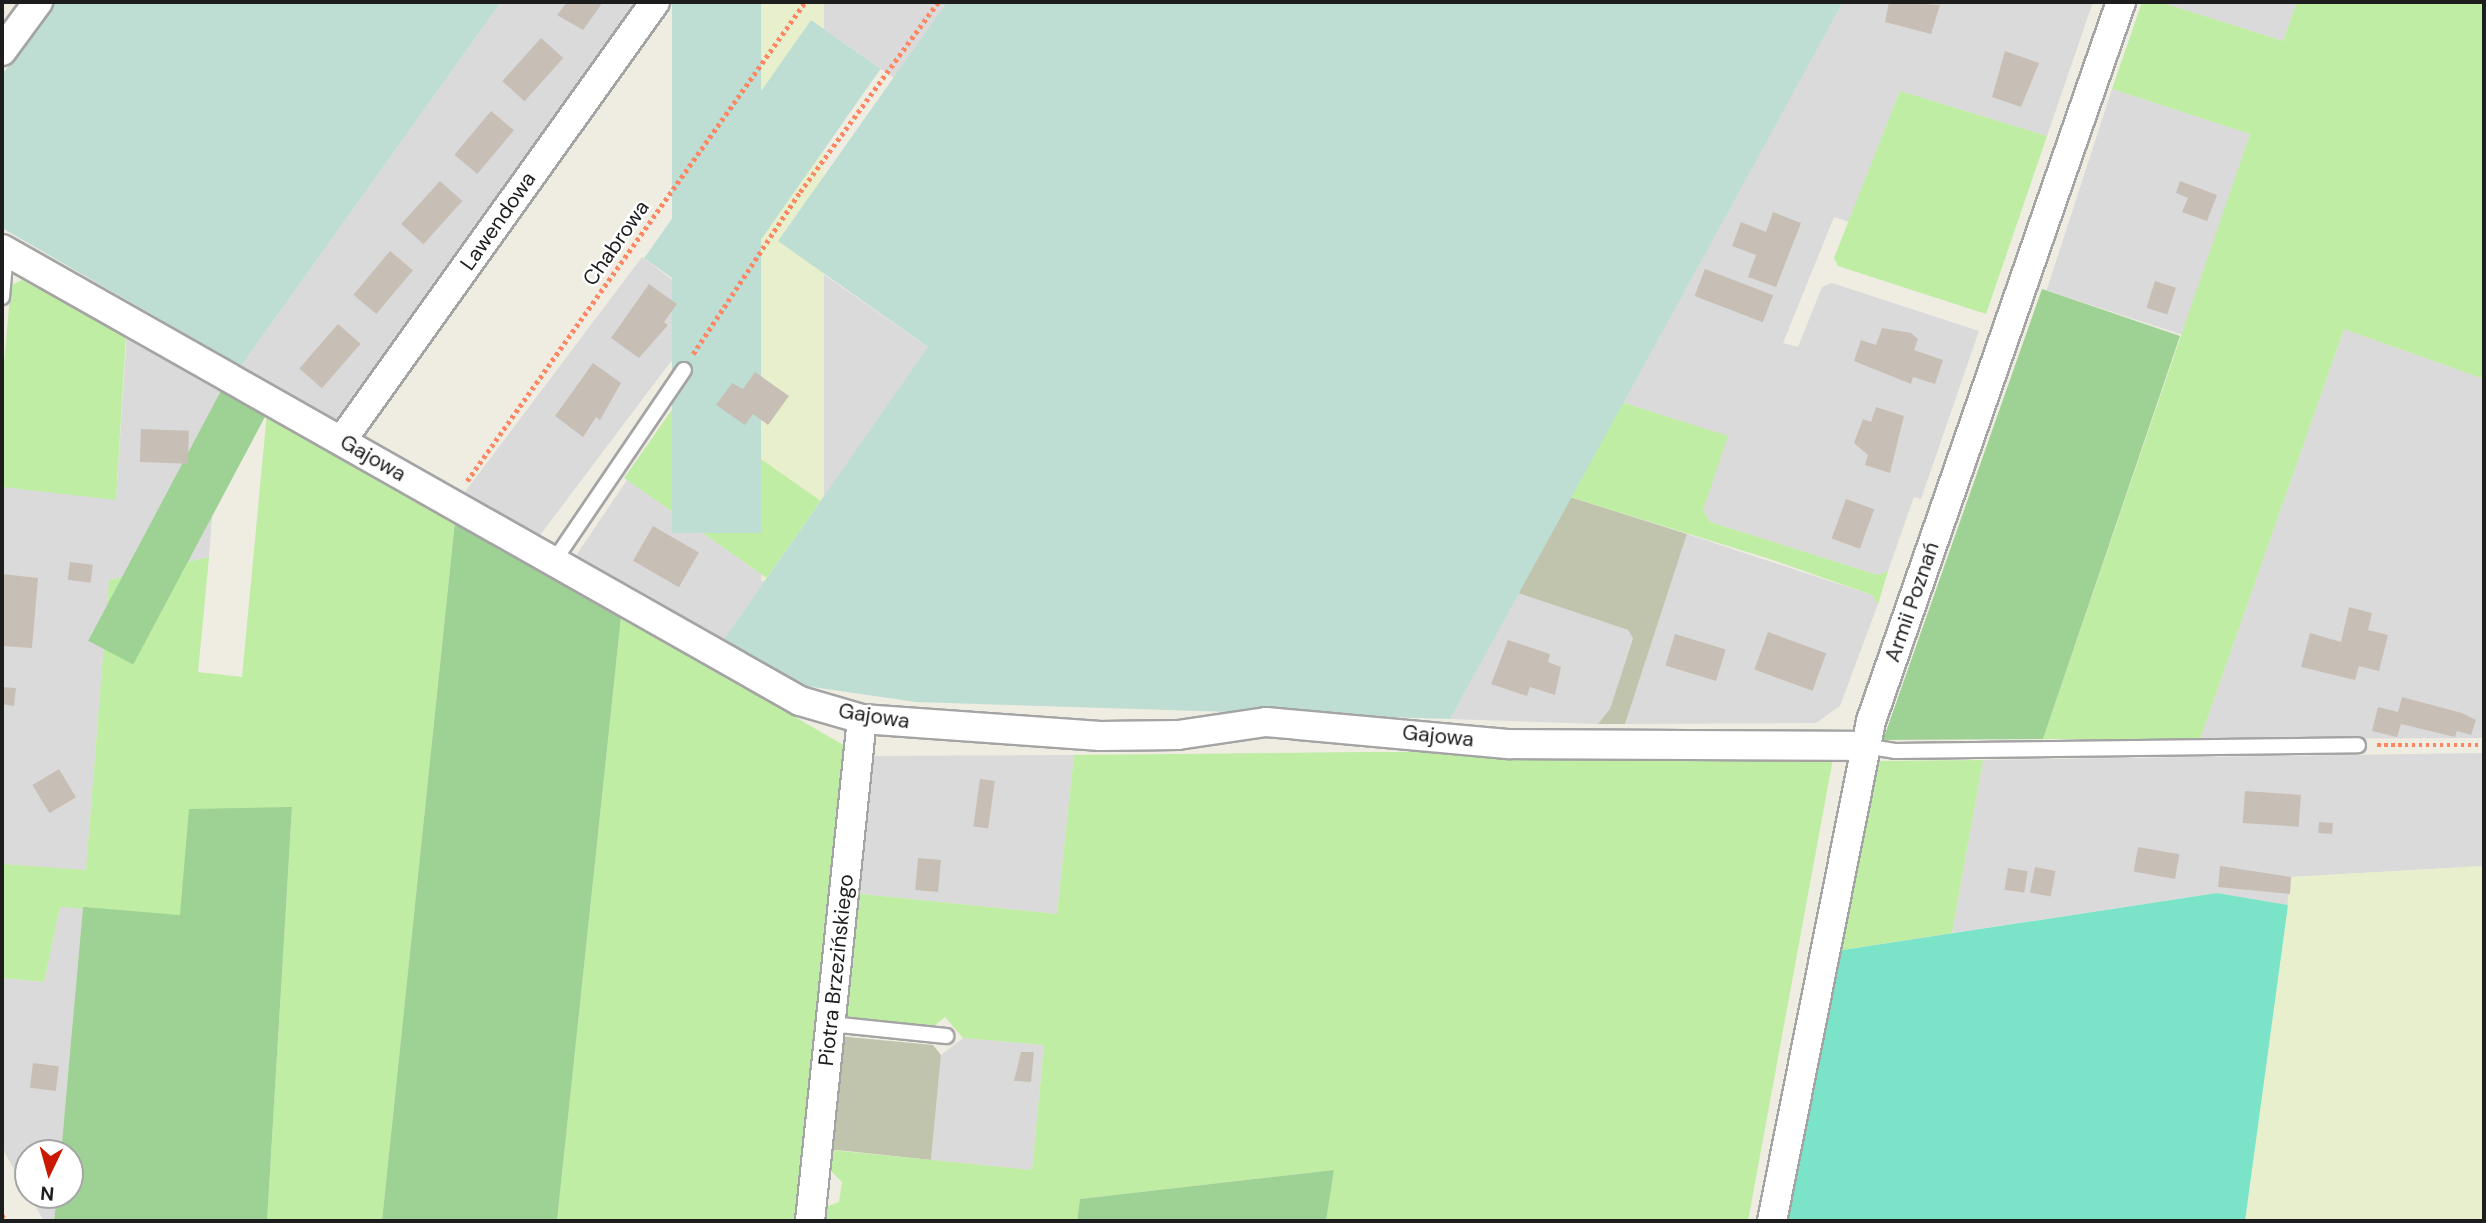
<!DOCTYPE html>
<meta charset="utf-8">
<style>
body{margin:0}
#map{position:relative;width:2486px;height:1223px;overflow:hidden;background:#efece2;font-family:"DM Sans",sans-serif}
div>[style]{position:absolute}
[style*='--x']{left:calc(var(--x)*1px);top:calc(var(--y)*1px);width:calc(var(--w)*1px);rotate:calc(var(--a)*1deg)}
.residential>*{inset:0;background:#dbdada;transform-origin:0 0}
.construction>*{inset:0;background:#c1c4ad}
.farmland>*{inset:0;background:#e8efcc;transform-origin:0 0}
.grass>*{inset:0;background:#bfeda4;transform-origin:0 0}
.forest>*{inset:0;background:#9ed194;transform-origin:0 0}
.wetland>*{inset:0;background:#beded3;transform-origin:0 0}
.pitch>*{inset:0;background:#7be3c8}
.building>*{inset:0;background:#c7bfb5;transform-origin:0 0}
.path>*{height:4.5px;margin-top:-2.25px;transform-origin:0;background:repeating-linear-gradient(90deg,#ff8663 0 3.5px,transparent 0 7px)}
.roads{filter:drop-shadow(2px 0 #a4a4a4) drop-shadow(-2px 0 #a4a4a4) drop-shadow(0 2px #a4a4a4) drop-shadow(0 -2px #a4a4a4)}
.service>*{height:14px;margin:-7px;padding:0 7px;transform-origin:7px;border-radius:7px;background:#fff}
.minor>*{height:28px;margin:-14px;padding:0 14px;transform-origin:14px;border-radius:14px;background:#fff}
span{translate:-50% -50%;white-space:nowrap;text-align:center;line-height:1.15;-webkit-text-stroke:5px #fff;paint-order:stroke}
.street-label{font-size:21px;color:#1d1d1d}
.frame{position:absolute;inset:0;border:4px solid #1d1d1d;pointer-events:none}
.north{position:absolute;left:14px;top:1139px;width:70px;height:70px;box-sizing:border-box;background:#fff;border:2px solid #a5a5a5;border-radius:50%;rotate:185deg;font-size:19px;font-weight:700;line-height:28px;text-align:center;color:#1d1d1d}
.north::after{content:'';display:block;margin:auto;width:24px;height:32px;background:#ca1900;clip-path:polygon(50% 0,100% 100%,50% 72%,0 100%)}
</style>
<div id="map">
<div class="residential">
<div style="clip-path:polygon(501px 2px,651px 2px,365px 435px,241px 366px)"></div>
<div style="clip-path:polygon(824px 2px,947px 2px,894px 78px,811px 20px)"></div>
<div style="clip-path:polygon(1843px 2px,2093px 2px,2047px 136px,1900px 91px,1849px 222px,1834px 217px,1783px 343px,1798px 347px,1822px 287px,1832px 283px,1979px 331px,1921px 499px,1914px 497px,1888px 571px,1878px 575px,1710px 522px,1703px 510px,1727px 436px,1621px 402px)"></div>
<div style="clip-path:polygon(2160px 2px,2297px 2px,2283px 41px)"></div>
<div style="left:2112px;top:89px;width:145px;height:212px;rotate:18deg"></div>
<div style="left:786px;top:248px;width:174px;height:187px;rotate:35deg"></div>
<div style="left:642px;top:257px;width:86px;height:297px;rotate:37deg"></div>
<div style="clip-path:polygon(2344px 329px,2484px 379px,2484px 738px,2200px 739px)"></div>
<div style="clip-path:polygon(127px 332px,222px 389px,209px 557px,109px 580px,86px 871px,2px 864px,2px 487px,116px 499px)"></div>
<div style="clip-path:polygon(627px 480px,767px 578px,720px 645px,573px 560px)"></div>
<div style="clip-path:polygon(1687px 534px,1872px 595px,1878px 604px,1840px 706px,1816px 723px,1625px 724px)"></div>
<div style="clip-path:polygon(1518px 593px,1628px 630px,1633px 637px,1610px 710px,1598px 724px,1450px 719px)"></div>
<div style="clip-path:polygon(2484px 753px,2484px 866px,2292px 877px,2288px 905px,2217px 893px,1952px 933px,1983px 760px)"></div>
<div style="clip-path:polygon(1074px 755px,1057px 914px,852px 893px,866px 756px)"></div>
<div style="clip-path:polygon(60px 907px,83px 907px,61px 1153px,28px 1153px,28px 1194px,2px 1148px,2px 978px,44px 982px)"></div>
<div style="clip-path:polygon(963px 1038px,1044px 1045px,1032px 1170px,931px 1160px,941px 1055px)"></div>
<div style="clip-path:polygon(29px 1195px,57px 1195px,54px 1221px,44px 1221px)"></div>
</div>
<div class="construction">
<div style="clip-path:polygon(1570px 497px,1687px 534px,1625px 724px,1598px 724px,1610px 709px,1633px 638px,1628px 630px,1518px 593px)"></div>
<div style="clip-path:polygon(838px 1036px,933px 1045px,941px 1055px,931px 1160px,827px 1149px)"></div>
</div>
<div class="farmland">
<div style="left:761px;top:2px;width:63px;height:579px"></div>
<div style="clip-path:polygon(2484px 866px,2484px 1221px,2245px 1221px,2291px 877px)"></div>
</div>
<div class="grass">
<div style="clip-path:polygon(2142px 2px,2160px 2px,2283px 41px,2297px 2px,2484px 2px,2484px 379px,2344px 329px,2200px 739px,2043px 739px,2250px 134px,2112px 89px)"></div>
<div style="clip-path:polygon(1900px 91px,2047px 136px,1986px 314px,1838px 266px,1834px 258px)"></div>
<div style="clip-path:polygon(22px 280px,126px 336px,116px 500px,2px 487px,2px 386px,11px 285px)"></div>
<div style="left:678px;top:401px;width:174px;height:94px;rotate:35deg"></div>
<div style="clip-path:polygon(1621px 402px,1728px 436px,1703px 510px,1710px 522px,1878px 575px,1888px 571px,1878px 604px,1872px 595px,1773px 560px,1570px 497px)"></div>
<div style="clip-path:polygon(267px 413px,455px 521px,382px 1221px,267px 1221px,292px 807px,180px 915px,60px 907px,44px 982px,2px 978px,2px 864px,86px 870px,109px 580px,209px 557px,198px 672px,242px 677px)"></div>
<div style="clip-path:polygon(621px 617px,847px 747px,798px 1221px,557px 1221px)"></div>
<div style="clip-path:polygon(1369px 752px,1834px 753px,1748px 1221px,1326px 1221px,1334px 1170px,1080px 1199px,1077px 1221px,819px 1221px,820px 1209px,839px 1202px,842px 1182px,829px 1169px,831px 1150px,1032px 1170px,1044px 1045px,963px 1038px,945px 1017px,934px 1026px,839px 1016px,852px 893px,1057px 914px,1074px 755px)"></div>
<div style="clip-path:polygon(1983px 760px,1952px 933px,1836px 951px,1878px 761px)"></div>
</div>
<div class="forest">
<div style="clip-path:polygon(2042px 289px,2180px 336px,2043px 739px,1883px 740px)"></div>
<div style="left:222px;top:389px;width:51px;height:285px;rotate:28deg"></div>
<div style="clip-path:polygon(455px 521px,621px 617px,557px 1221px,382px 1221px)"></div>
<div style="clip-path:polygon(292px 807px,267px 1221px,54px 1221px,57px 1195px,70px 1195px,70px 1153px,61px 1153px,83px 907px,180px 915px,189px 809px)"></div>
<div style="clip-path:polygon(1334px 1170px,1326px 1221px,1077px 1221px,1080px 1199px)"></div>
</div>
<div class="wetland">
<div style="clip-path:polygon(55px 2px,501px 2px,241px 366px,2px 228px,2px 75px)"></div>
<div style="left:672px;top:2px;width:89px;height:531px"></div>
<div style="clip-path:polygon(947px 2px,1843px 2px,1450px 719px,916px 702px,785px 683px,720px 645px,928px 347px,778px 241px)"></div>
<div style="left:811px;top:20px;width:85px;height:291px;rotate:35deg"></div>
</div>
<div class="pitch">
<div style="clip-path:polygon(2217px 893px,2288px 905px,2245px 1221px,1784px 1221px,1836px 951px)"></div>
</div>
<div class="building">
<div style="clip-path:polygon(567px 2px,603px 2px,583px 30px,557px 15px)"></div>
<div style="clip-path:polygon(1889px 2px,1940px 5px,1931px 34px,1885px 22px)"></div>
<div style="left:541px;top:38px;width:30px;height:58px;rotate:42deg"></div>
<div style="clip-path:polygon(2005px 51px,2039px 63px,2021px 107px,1992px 97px)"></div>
<div style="left:491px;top:111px;width:30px;height:57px;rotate:40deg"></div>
<div style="left:440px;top:181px;width:30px;height:58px;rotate:42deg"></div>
<div style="clip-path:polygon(2180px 181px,2217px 195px,2207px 221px,2182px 212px,2188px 198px,2176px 193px)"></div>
<div style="clip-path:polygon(1773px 212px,1801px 223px,1776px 287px,1748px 277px,1756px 255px,1732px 246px,1741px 222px,1766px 232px)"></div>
<div style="left:390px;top:251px;width:30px;height:57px;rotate:40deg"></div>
<div style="left:1705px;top:269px;width:73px;height:29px;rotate:21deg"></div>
<div style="left:2155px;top:281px;width:22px;height:28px;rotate:18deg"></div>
<div style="clip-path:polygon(649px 284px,677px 304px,664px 322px,668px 325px,639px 358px,611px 338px)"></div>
<div style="left:338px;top:324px;width:30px;height:59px;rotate:41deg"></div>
<div style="clip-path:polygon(1882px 328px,1911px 333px,1918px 339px,1914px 350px,1943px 360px,1935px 384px,1913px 377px,1911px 384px,1854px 361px,1861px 340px,1876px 345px)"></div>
<div style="clip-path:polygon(593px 363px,621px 383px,600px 420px,596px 417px,583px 437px,555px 416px)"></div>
<div style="clip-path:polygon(755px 372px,789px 396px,768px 425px,753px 414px,745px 425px,716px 405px,732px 383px,743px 389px)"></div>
<div style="clip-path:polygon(1876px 407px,1904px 416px,1890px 473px,1865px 465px,1868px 455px,1854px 443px,1863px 419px,1871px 422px)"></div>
<div style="left:141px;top:429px;width:48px;height:33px;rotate:2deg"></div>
<div style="left:1846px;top:499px;width:30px;height:42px;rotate:20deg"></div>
<div style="left:653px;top:526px;width:53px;height:40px;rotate:30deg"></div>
<div style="left:70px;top:562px;width:23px;height:18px;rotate:7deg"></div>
<div style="clip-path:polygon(2px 574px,38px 578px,32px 648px,2px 646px)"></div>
<div style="clip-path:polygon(2349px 607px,2372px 613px,2368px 630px,2388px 635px,2379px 671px,2359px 666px,2355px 680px,2301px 667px,2310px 633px,2341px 642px)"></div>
<div style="left:1768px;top:632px;width:62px;height:40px;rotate:20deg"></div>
<div style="left:1675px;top:634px;width:53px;height:33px;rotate:17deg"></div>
<div style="clip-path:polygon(1508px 640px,1550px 654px,1548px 662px,1561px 667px,1555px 695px,1530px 687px,1527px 696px,1491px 684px)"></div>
<div style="clip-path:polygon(2px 687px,16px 688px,14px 706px,2px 704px)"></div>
<div style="clip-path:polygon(2402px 697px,2462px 713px,2476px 720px,2471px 735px,2457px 731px,2455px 737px,2401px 724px,2397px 737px,2372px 731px,2378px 707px,2398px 712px)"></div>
<div style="left:59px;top:769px;width:33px;height:31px;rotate:59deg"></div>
<div style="left:980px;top:779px;width:15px;height:48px;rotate:8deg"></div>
<div style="left:2245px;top:791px;width:56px;height:32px;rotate:4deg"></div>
<div style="left:2319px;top:822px;width:14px;height:11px;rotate:4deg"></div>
<div style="left:2138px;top:847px;width:42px;height:25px;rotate:10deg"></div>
<div style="left:918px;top:858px;width:23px;height:32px;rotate:5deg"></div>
<div style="clip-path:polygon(2220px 866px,2291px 877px,2290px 894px,2218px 887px)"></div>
<div style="left:2035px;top:867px;width:21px;height:26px;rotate:11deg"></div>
<div style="left:2008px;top:868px;width:20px;height:22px;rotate:9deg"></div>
<div style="clip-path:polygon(1021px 1052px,1034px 1052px,1031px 1082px,1014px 1081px)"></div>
<div style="left:33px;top:1063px;width:26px;height:25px;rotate:7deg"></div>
</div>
<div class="path">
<div style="--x:693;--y:354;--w:194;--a:-56.6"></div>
<div style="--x:800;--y:192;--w:235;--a:-54"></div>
<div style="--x:467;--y:481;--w:586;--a:-54.79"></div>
<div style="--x:2377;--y:745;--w:107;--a:0"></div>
<div style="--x:2;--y:1215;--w:7;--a:56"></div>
</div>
<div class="roads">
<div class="service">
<div style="--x:2;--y:297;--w:45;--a:-84.9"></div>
<div style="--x:554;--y:561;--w:231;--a:-55.8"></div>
<div style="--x:1864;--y:746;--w:31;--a:9"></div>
<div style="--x:1895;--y:751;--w:463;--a:-0.7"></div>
<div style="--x:830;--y:1024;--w:117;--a:5.9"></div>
</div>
<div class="minor">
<div style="--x:2;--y:51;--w:61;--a:-53.7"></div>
<div style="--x:2;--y:249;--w:917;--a:29.53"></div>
<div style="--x:800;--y:701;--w:65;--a:16.2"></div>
<div style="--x:862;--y:719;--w:239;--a:4.1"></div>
<div style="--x:1100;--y:736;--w:78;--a:-0.7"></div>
<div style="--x:1178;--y:735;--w:89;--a:-8.4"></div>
<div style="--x:1266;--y:722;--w:245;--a:5.2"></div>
<div style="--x:1510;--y:744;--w:354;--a:0.3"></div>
<div style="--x:342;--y:440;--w:538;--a:-54.45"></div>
<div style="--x:810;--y:1221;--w:505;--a:-84.09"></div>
<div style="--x:1772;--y:1221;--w:510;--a:-78.8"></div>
<div style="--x:1871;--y:721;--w:761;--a:-70.83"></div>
</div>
</div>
<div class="street-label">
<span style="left:498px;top:221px;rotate:-55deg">Lawendowa</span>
<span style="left:616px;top:243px;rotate:-55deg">Chabrowa</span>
<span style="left:373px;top:458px;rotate:30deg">Gajowa</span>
<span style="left:1912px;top:602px;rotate:-71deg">Armii Poznań</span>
<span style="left:874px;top:716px;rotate:9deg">Gajowa</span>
<span style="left:1438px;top:736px;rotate:6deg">Gajowa</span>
<span style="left:836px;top:970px;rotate:-84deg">Piotra Brzezińskiego</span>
</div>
<div class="frame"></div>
<div class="north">N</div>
</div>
